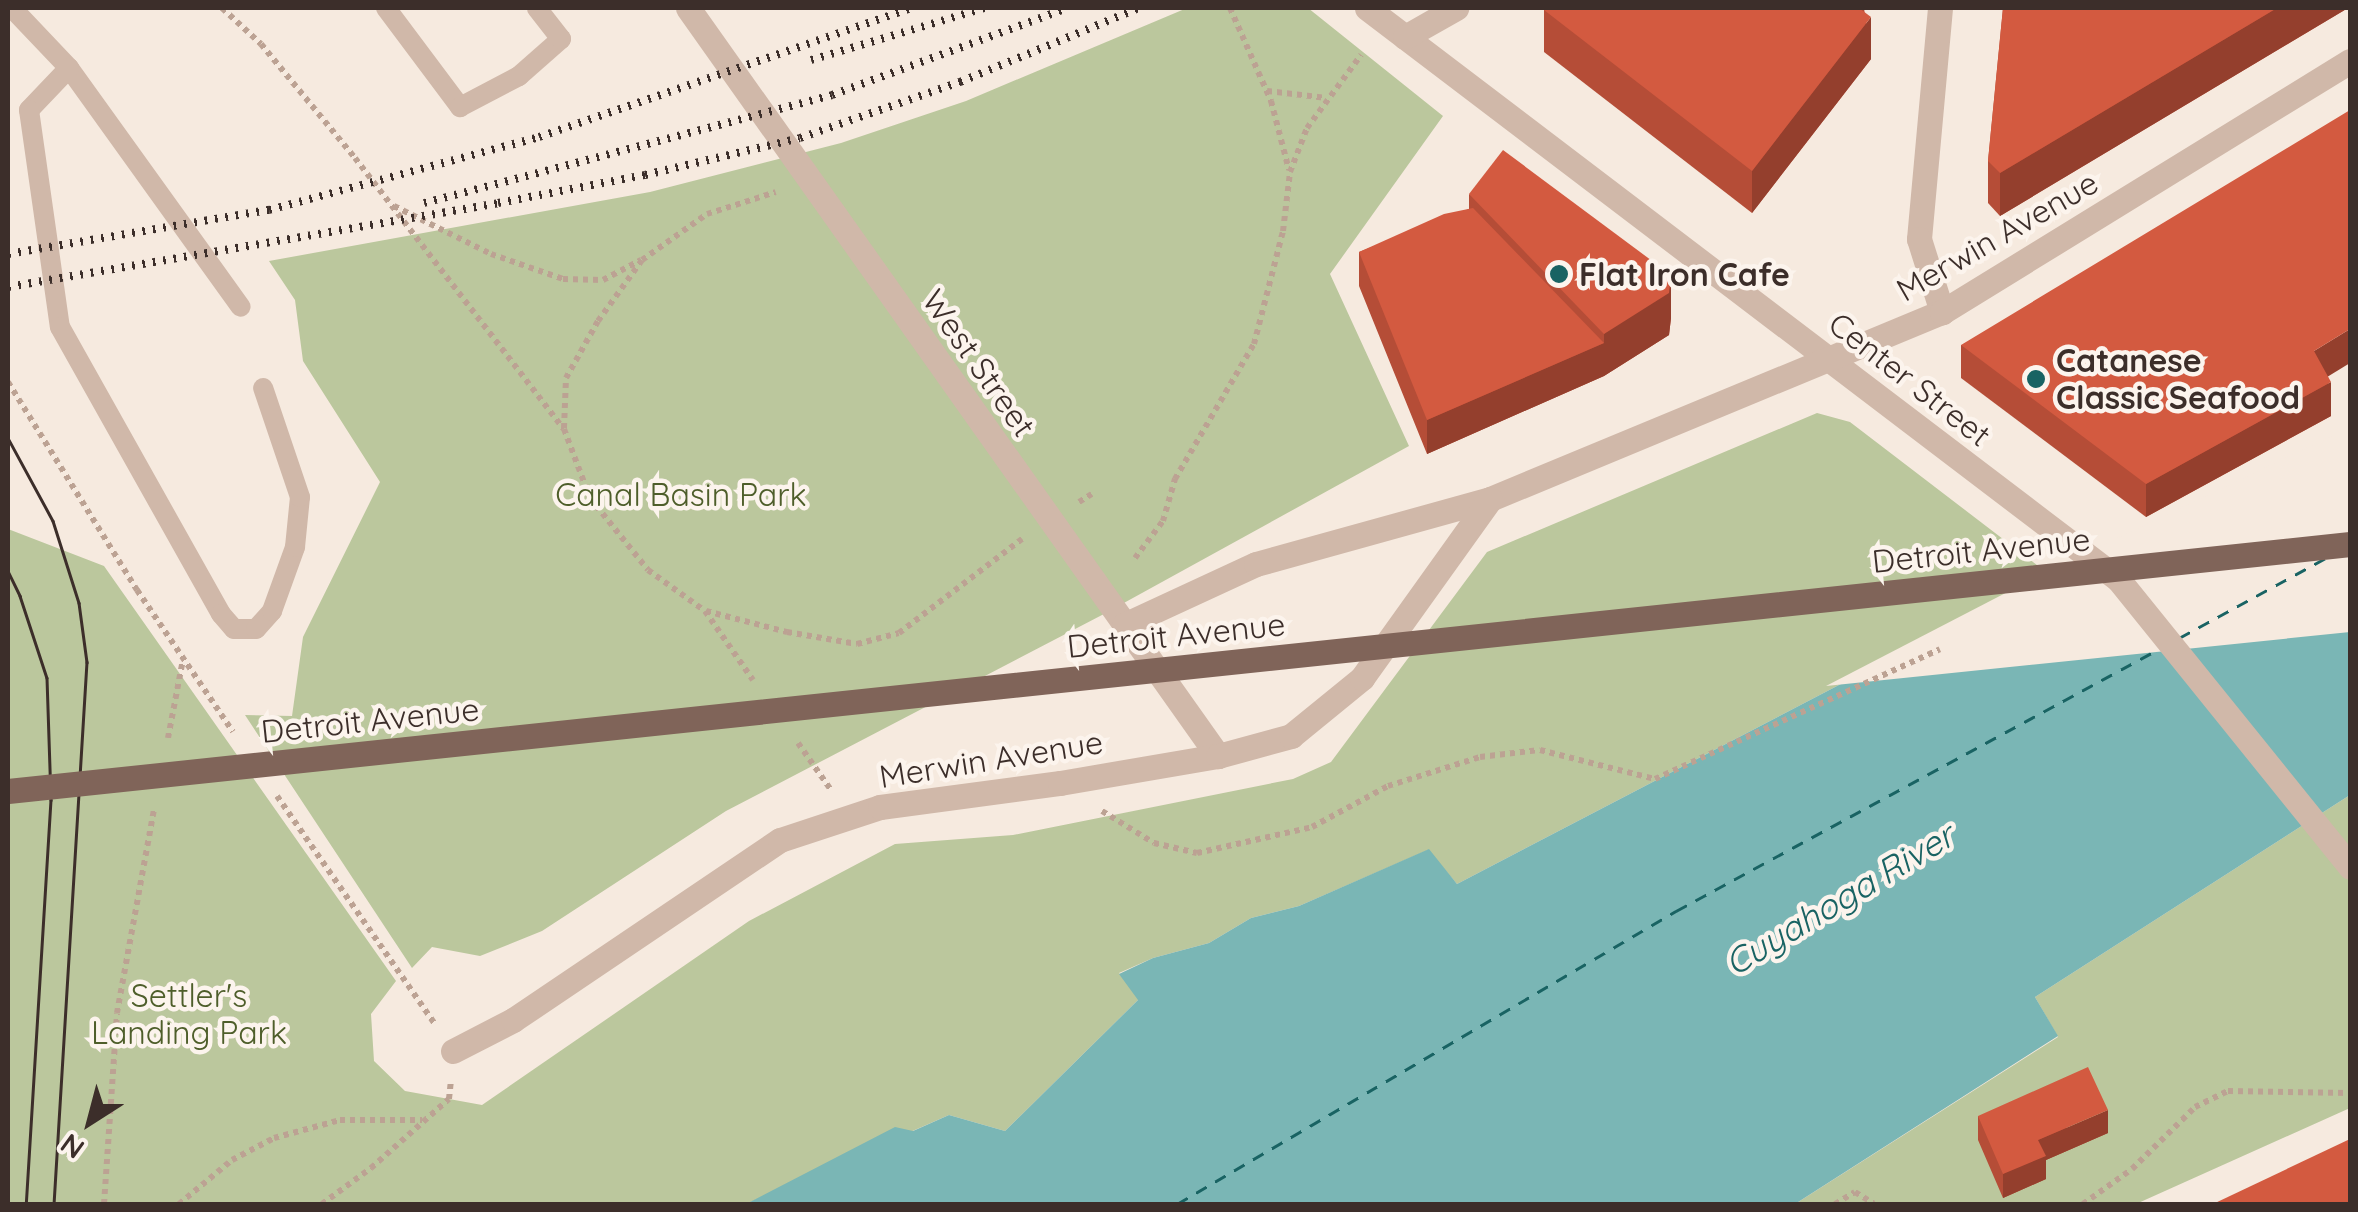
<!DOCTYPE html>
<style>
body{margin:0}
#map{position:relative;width:2358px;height:1212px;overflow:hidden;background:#f6eadf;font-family:Quicksand,sans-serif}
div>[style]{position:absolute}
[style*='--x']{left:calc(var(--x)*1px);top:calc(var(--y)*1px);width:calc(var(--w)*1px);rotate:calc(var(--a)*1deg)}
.green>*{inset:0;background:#bbc79d}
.water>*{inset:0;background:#7ab6b5}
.pier>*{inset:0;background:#f6eadf}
.ferry>*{height:2.5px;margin-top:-1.25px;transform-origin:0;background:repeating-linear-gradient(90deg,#196363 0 12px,transparent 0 22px)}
.path>*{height:6px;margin-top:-3px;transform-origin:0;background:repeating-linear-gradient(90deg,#bca293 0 5px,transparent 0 10px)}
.lane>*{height:20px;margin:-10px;padding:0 10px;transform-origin:10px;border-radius:10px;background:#d0b8a9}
.street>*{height:25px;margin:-12.5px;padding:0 12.5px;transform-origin:12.5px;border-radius:12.5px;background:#d0b8a9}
.tram>*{height:2.5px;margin:-1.25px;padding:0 1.25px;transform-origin:1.25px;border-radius:1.25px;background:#3c2e2a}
.rail>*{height:8px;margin-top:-4px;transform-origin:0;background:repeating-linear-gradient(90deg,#3c2e2a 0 2.5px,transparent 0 10.5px)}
.primary-bridge>*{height:25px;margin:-12.5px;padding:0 12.5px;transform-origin:12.5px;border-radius:12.5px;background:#806459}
.wall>*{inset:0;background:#b54d37}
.shaded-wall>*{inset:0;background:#943f2d}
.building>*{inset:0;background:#d35a40}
.dots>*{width:28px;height:28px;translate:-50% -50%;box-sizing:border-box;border:5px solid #fcf4ed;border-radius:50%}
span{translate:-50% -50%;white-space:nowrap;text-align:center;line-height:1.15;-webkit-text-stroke:9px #fcf4ed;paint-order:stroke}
.street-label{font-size:32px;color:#3c2e2a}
.poi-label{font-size:32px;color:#3c2e2a;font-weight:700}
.left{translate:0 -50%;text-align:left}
.park-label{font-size:32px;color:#4e5e2a}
.water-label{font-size:35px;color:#196363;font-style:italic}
.frame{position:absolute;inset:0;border:10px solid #3c2e2a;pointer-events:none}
.north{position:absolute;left:40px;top:1072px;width:100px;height:100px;-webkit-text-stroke:8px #fcf4ed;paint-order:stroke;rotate:216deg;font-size:28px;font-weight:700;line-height:40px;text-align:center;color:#3c2e2a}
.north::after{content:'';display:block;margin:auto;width:35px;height:45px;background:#3c2e2a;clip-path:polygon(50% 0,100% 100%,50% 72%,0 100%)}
</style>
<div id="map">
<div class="green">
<div style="clip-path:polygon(1187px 8px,1308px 8px,1443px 116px,1330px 274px,1409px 446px,1102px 615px,726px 811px,542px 931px,480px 956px,432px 947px,412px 968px,245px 715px,292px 716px,303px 637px,380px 482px,303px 361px,295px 300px,269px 261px,650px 192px,841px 143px,966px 101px)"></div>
<div style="clip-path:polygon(1817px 413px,1850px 422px,2050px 575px,1457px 884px,1428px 850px,1299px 906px,1251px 918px,1209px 943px,1153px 958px,1119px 973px,1139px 999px,1005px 1131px,949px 1115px,746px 1204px,8px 1204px,8px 529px,104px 566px,396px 981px,371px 1014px,374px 1061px,405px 1091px,482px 1105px,749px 921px,895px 844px,1013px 835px,1293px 779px,1331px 762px,1487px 552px)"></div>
<div style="clip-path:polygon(2350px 795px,2350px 1108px,2136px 1204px,1795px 1204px,2058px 1037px,2035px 997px)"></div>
</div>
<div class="water">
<div style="clip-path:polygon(2350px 433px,2350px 795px,2035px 997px,2058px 1036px,1795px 1204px,746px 1204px,895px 1127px,913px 1131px,949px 1115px,1005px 1131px,1138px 1000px,1119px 974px,1153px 958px,1209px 943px,1251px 918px,1299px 906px,1429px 849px,1457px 884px,2050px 575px)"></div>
</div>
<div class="pier">
<div style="clip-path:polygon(2350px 433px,2350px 632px,1826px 686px,2048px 571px,2334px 435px)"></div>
</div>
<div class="ferry">
<div style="--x:2179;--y:638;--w:167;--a:-28.6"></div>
<div style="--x:1177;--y:1204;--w:579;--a:-30.42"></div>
<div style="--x:1676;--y:911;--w:549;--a:-28.48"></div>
</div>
<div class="path">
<div style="--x:222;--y:8;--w:53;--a:42.7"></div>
<div style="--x:261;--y:44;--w:148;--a:50.5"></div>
<div style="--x:355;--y:158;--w:342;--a:52.4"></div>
<div style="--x:564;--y:429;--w:74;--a:69.4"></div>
<div style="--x:590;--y:498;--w:92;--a:51.1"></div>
<div style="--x:648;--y:570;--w:70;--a:35.7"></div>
<div style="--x:705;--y:611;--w:84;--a:55.2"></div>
<div style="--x:1230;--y:8;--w:102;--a:66.2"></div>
<div style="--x:1271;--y:101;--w:71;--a:75.4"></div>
<div style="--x:1267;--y:91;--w:60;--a:6.7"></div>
<div style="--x:394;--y:206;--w:108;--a:26.3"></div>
<div style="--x:491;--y:254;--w:76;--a:19.1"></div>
<div style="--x:563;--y:279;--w:40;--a:1.4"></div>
<div style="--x:603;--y:280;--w:43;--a:-27.8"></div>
<div style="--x:8;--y:382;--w:245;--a:58.2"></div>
<div style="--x:137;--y:590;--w:171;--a:55.9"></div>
<div style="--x:564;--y:428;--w:50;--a:-87.7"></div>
<div style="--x:566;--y:378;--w:65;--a:-60.7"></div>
<div style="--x:598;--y:321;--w:75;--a:-54.2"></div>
<div style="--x:642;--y:260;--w:80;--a:-35.3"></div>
<div style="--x:707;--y:214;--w:72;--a:-17.7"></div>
<div style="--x:1079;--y:502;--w:15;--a:-32"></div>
<div style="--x:1135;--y:558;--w:46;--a:-52.9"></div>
<div style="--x:1163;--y:521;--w:44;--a:-74.1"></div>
<div style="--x:1175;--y:479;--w:156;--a:-59.7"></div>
<div style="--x:1254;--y:344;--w:117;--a:-75.6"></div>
<div style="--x:1283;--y:231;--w:59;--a:-83.2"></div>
<div style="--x:1290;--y:172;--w:47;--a:-68.9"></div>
<div style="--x:1307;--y:128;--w:91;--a:-53.5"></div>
<div style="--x:706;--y:611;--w:84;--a:14.5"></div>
<div style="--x:787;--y:632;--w:71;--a:9.7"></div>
<div style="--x:857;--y:644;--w:43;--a:-14.7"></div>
<div style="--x:899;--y:633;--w:155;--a:-37.4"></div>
<div style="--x:168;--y:738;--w:80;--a:-79.2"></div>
<div style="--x:798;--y:743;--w:57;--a:54.9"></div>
<div style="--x:277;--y:796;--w:277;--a:55.3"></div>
<div style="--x:1102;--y:811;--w:61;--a:31.6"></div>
<div style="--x:1154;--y:843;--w:44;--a:13.1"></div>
<div style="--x:1197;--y:853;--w:118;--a:-12.7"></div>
<div style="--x:1312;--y:827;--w:86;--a:-28.3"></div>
<div style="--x:1388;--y:786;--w:96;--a:-17.5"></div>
<div style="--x:1480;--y:757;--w:60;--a:-6.7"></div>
<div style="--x:1540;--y:750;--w:119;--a:14.2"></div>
<div style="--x:1655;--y:779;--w:313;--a:-24.5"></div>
<div style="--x:104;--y:1204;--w:191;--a:-86.1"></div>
<div style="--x:117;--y:1013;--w:206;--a:-79.7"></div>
<div style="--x:179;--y:1204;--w:69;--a:-39.7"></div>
<div style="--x:232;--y:1160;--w:47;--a:-27.6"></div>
<div style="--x:274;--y:1138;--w:68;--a:-15.3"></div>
<div style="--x:340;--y:1120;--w:82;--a:0"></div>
<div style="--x:322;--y:1204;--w:61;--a:-36.3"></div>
<div style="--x:371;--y:1168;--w:104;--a:-41.5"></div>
<div style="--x:449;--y:1099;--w:18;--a:-84"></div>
<div style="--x:1835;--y:1204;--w:23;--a:-31"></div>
<div style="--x:1855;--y:1192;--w:22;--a:32"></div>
<div style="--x:2083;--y:1204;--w:60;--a:-35.5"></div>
<div style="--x:2132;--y:1169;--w:88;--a:-44.5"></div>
<div style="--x:2195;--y:1107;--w:37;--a:-26"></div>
<div style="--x:2228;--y:1091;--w:122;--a:0.9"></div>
</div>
<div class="lane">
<div style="--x:12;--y:8;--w:83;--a:46.5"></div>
<div style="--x:69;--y:68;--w:294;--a:54.3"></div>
<div style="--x:386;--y:8;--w:124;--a:53.2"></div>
<div style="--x:460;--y:107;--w:67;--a:-27.7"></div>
<div style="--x:519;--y:76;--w:56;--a:-41.4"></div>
<div style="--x:561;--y:39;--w:39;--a:-128"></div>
<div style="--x:69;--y:68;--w:58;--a:133.6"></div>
<div style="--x:29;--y:110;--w:219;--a:81.9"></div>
<div style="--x:60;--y:327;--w:329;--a:60.7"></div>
<div style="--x:221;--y:614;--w:20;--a:49"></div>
<div style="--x:234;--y:629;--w:22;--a:0"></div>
<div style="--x:256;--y:629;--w:24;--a:-48"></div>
<div style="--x:272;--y:611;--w:68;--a:-70.2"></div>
<div style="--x:295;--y:547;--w:50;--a:-84.3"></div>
<div style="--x:300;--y:497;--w:115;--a:-108.7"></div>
</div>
<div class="street">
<div style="--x:688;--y:8;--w:917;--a:54.68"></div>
<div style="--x:1367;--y:8;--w:943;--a:37.25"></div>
<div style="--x:2118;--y:579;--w:370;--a:51.1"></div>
<div style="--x:1940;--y:8;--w:232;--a:95.2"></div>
<div style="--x:1919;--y:239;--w:77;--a:72.5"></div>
<div style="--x:1405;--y:37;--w:59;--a:-29.6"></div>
<div style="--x:1124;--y:625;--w:145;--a:-24.8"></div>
<div style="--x:1256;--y:564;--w:243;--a:-15.5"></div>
<div style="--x:1490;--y:499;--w:489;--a:-22.5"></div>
<div style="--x:1942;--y:312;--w:479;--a:-31.6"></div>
<div style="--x:453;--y:1051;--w:68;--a:-27.3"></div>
<div style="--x:513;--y:1020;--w:322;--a:-34"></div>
<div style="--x:780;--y:840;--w:105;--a:-18.3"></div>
<div style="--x:880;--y:807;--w:182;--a:-7.6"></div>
<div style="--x:1060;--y:783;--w:160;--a:-9.7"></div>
<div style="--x:1218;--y:756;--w:76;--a:-15.3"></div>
<div style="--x:1291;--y:736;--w:92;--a:-39.2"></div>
<div style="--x:1362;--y:678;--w:220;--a:-54.4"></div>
</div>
<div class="tram">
<div style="--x:8;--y:438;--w:94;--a:61.5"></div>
<div style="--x:53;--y:521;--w:86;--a:72.4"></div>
<div style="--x:79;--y:603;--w:60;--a:82.3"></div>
<div style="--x:87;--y:662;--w:543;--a:93.48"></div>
<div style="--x:8;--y:571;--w:28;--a:64"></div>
<div style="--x:20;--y:596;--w:86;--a:71.8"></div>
<div style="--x:47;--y:678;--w:122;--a:88.1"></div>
<div style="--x:51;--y:800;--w:405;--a:93.5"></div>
</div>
<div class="rail">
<div style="--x:811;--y:60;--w:181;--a:-16.7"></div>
<div style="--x:424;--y:203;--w:422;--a:-14.8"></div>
<div style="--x:832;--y:95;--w:251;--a:-20.3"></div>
<div style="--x:8;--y:254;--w:265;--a:-9.6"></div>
<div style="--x:269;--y:210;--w:280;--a:-15.1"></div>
<div style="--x:539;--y:137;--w:394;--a:-19.1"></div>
<div style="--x:8;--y:287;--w:497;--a:-9.7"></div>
<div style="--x:498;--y:203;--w:150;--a:-10.8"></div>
<div style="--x:645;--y:175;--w:159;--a:-13.4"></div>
<div style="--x:800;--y:138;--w:170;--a:-19.3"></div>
<div style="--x:960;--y:82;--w:194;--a:-22.5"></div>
</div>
<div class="primary-bridge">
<div style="--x:8;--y:791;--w:2355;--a:-6.02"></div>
</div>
<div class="wall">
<div style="clip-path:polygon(1864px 8px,1871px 59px,1752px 213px,1544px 52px,1544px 10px)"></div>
<div style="clip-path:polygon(2003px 8px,2348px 8px,2000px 216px,1988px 203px,1988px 161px)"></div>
<div style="clip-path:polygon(1469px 194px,1671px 318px,1669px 335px,1604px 376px,1427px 454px,1359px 286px,1359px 252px,1469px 209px)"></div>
<div style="clip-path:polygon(1961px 345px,2328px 376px,2331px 416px,2146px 517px,1961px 378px)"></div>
<div style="clip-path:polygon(1978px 1116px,2108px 1133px,2046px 1160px,2046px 1179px,2003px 1198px,1978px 1140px)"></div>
</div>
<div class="shaded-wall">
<div style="clip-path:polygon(2277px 8px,2348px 8px,2000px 216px,2000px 173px)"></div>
<div style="clip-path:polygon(1871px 17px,1871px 59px,1752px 213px,1752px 171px)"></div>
<div style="clip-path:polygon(1671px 275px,1671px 318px,1669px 335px,1604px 376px,1427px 454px,1427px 420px,1604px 343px,1604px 334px)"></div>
<div style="clip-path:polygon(2350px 329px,2350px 363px,2314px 385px,2314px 351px)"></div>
<div style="clip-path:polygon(2331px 382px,2331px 416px,2146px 517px,2146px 484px)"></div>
<div style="clip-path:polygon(2108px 1110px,2108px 1133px,2046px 1160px,2046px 1179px,2003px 1198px,2003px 1174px,2038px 1140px)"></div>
</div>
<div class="building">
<div style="clip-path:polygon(1546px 8px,1859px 8px,1871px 17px,1752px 171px,1544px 10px)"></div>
<div style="clip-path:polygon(2003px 8px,2277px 8px,2000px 173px,1988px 161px)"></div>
<div style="clip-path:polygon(2350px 110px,2350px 329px,2314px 351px,2331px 382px,2146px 484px,1961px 345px)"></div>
<div style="clip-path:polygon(1503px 150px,1671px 275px,1669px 293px,1604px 334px,1469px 194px)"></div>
<div style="clip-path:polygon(1473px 208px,1604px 343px,1427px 420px,1359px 252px,1444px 214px)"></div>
<div style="clip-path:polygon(2088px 1067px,2108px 1110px,2038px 1140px,2046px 1156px,2003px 1174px,1978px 1116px)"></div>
<div style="clip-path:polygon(2350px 1139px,2350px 1204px,2213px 1204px)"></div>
</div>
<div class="dots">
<div style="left:1559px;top:274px;background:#196363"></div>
<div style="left:2036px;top:379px;background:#196363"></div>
</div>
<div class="street-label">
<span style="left:1997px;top:236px;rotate:-30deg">Merwin Avenue</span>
<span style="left:979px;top:363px;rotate:55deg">West Street</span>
<span style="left:1910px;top:379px;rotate:38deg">Center Street</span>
<span style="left:1981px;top:550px;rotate:-6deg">Detroit Avenue</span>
<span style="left:1176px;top:635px;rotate:-6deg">Detroit Avenue</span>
<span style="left:370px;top:720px;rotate:-6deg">Detroit Avenue</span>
<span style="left:991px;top:759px;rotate:-9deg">Merwin Avenue</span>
</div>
<div class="poi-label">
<span class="left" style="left:1579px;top:274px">Flat Iron Cafe</span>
<span class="left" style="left:2056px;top:379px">Catanese<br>Classic Seafood</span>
</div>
<div class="park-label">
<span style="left:681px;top:494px">Canal Basin Park</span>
<span style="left:189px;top:1014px">Settler's<br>Landing Park</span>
</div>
<div class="water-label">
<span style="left:1839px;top:899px;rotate:-31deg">Cuyahoga River</span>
</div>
<div class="frame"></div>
<div class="north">N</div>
</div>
